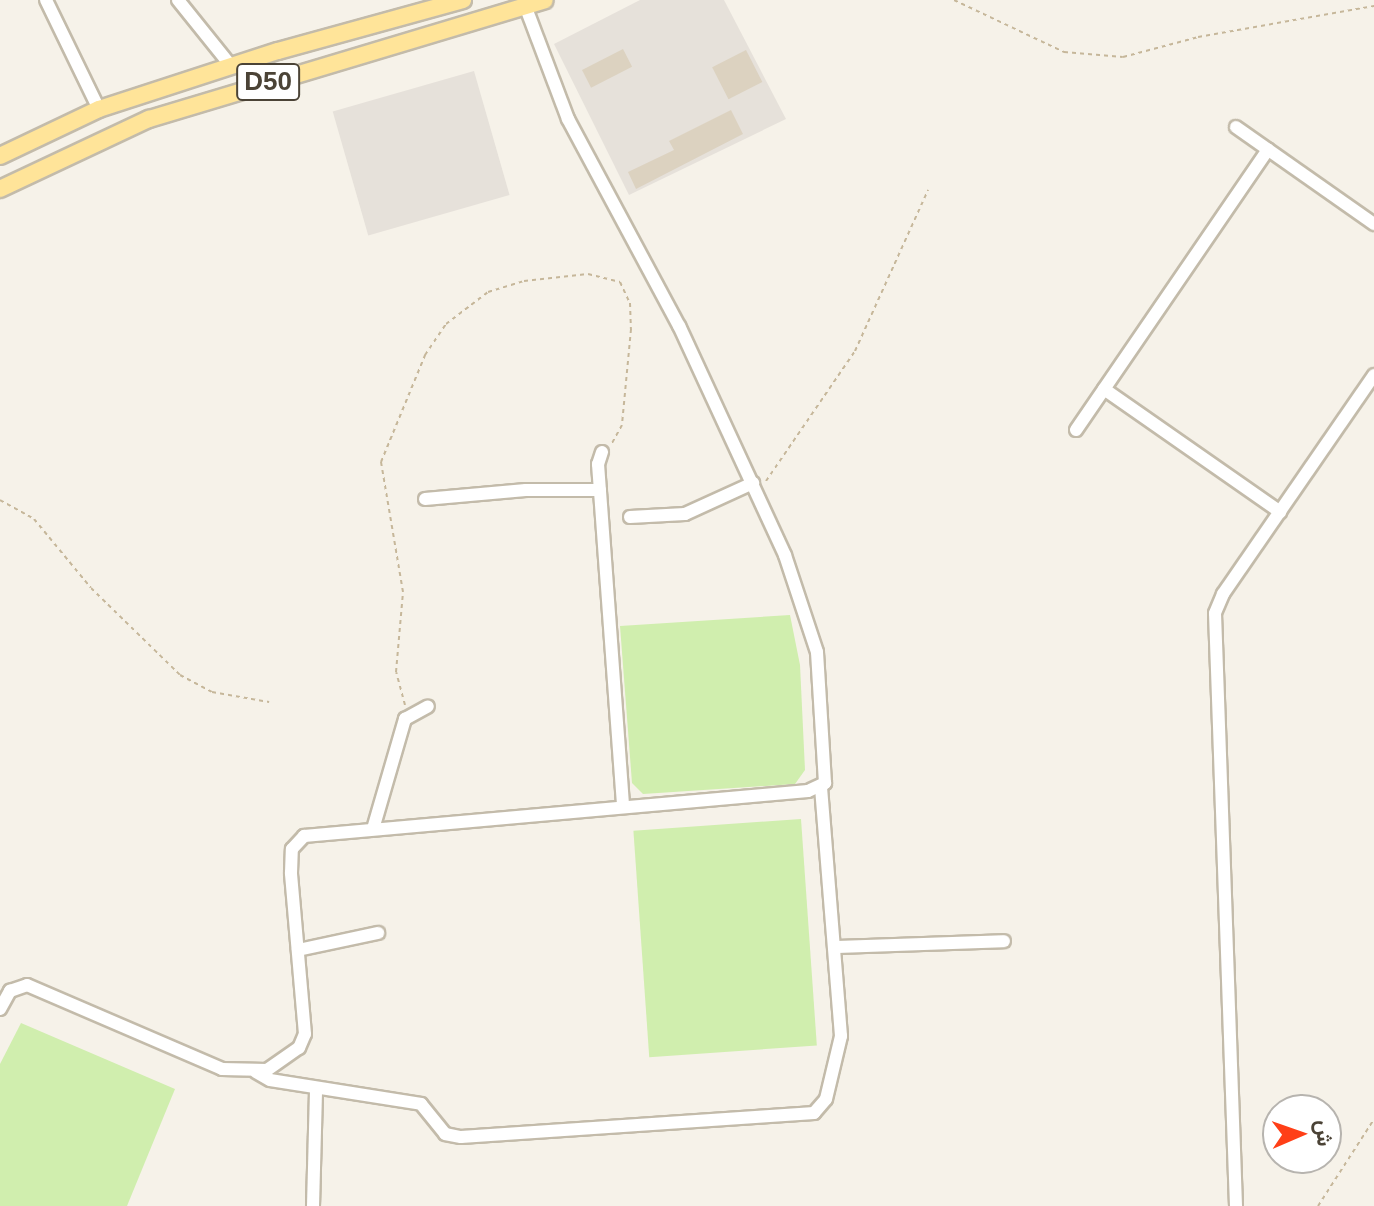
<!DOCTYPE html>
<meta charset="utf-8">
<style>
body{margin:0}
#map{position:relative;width:1374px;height:1206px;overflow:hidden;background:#f6f2e9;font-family:Arial,Vazirmatn,sans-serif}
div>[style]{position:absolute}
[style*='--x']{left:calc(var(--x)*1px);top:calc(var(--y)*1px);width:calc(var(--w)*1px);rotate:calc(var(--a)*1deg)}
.industrial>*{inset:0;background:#e6e1da;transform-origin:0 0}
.green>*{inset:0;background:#d0eeae;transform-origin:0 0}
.building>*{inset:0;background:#dcd2c0;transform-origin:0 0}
.path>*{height:2px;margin-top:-1px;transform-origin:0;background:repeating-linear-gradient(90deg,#c6b79a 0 4px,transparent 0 8px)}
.roads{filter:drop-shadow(2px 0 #c3bbaa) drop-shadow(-2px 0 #c3bbaa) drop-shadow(0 2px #c3bbaa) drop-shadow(0 -2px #c3bbaa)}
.minor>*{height:12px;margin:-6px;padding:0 6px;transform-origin:6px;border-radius:6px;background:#fff}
.major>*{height:16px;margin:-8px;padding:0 8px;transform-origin:8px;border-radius:8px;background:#ffe499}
span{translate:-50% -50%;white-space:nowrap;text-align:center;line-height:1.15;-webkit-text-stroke:6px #fff;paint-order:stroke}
.shield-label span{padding:2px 6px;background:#fff;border:2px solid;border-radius:6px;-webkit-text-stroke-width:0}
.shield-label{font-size:26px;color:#4b4336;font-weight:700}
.north{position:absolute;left:1262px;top:1094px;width:80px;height:80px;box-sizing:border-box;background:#fff;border:2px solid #b7b4af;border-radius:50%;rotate:88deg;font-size:22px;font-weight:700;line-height:32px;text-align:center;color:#4b4336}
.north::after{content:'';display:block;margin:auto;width:28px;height:36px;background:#ff3f17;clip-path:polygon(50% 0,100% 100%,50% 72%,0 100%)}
</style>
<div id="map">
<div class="industrial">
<div style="clip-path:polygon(640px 0,724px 0,786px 119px,629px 195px,554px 44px)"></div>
<div style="left:474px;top:71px;width:129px;height:147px;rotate:74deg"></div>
</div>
<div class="green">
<div style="clip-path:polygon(790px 615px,800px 665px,805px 770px,795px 784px,643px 794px,632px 783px,620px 626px)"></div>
<div style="left:801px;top:819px;width:227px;height:168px;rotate:86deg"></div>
<div style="clip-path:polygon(21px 1023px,175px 1089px,127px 1206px,0 1206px,0 1064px)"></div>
</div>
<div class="building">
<div style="left:623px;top:49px;width:20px;height:46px;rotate:63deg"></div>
<div style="left:746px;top:50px;width:36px;height:38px;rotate:63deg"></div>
<div style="clip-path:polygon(731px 110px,743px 134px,636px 189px,628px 172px,674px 150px,669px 141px)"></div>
</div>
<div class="path">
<div style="--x:954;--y:0;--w:122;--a:25.3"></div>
<div style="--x:1064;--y:52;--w:59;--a:4.8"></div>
<div style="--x:1123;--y:57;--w:78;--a:-14.9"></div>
<div style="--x:1198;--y:37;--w:179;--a:-10"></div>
<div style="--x:766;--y:481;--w:158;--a:-55.6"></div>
<div style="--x:855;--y:351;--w:177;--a:-65.6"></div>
<div style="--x:0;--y:500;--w:39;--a:29"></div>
<div style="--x:34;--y:519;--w:89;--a:50.4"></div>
<div style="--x:91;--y:588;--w:124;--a:44.3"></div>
<div style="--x:180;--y:675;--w:36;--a:28"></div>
<div style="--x:212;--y:692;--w:58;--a:10"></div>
<div style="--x:405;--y:705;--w:34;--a:-105"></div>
<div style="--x:396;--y:672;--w:80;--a:-85"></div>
<div style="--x:403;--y:592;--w:132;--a:-99.6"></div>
<div style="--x:381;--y:462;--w:116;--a:-67.6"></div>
<div style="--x:425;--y:355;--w:37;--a:-56"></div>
<div style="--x:446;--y:324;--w:53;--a:-37.3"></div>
<div style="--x:488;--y:292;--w:38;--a:-17"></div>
<div style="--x:524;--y:281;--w:64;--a:-6.2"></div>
<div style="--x:588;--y:274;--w:33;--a:14"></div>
<div style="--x:620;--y:282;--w:23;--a:65"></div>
<div style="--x:630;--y:303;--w:26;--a:88"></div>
<div style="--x:631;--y:329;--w:96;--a:95.4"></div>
<div style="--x:622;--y:425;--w:21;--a:119"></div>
<div style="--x:1318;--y:1206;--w:103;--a:-57.2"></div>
</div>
<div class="roads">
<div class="minor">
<div style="--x:46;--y:0;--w:121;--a:64.1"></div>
<div style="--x:178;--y:0;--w:85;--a:51.2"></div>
<div style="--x:1236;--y:127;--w:169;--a:35.1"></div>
<div style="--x:1104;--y:389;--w:215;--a:34.9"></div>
<div style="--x:1076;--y:430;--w:340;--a:-55.6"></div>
<div style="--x:602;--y:452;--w:13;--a:108"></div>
<div style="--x:598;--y:464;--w:343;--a:85.8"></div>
<div style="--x:425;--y:499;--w:101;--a:-5.1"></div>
<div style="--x:526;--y:490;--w:74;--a:0"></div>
<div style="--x:630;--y:517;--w:55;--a:-3.1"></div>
<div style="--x:685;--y:514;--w:75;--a:-24.5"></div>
<div style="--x:373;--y:829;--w:115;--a:-73.8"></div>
<div style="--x:405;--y:719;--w:26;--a:-29"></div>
<div style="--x:836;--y:947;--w:168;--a:-2"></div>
<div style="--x:298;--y:950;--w:82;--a:-12"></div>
<div style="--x:0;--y:1009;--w:21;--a:-61"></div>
<div style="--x:10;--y:991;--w:18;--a:-19"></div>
<div style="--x:27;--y:985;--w:212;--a:23.3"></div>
<div style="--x:222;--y:1069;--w:45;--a:1.3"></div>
<div style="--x:267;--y:1070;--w:39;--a:-35"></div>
<div style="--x:299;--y:1048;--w:15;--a:-67"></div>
<div style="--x:305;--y:1034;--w:162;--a:-95"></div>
<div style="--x:291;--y:873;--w:24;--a:-88"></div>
<div style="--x:292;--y:849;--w:18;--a:-47"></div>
<div style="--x:304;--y:836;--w:506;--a:-5.1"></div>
<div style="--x:808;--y:791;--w:19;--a:-25"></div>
<div style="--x:825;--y:783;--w:131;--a:-93.5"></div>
<div style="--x:817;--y:652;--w:102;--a:-108.3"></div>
<div style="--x:785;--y:555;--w:252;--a:-114.8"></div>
<div style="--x:679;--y:326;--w:235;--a:-118.2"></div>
<div style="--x:568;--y:119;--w:119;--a:-110.7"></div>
<div style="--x:256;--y:1072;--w:16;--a:30"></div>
<div style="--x:270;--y:1080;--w:153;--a:9"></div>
<div style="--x:421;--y:1104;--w:38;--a:51"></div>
<div style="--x:445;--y:1134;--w:16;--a:11"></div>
<div style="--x:461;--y:1137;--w:354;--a:-3.9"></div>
<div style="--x:814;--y:1113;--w:18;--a:-49"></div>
<div style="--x:826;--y:1099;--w:65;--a:-76.6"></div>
<div style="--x:841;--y:1036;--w:249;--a:-94.6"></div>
<div style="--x:313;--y:1206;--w:118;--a:-88.5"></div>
<div style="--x:1236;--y:1206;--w:593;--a:-92.03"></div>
<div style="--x:1215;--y:613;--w:21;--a:-67"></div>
<div style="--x:1223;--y:594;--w:266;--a:-55.4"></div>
</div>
<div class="major">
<div style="--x:0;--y:156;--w:110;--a:-25.4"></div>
<div style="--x:99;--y:109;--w:188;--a:-18"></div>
<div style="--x:278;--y:51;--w:192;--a:-15.4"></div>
<div style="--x:0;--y:189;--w:165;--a:-25.2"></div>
<div style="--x:149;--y:119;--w:413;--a:-16.7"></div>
</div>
</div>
<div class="shield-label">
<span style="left:268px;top:82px">D50</span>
</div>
<div class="north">ش</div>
</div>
